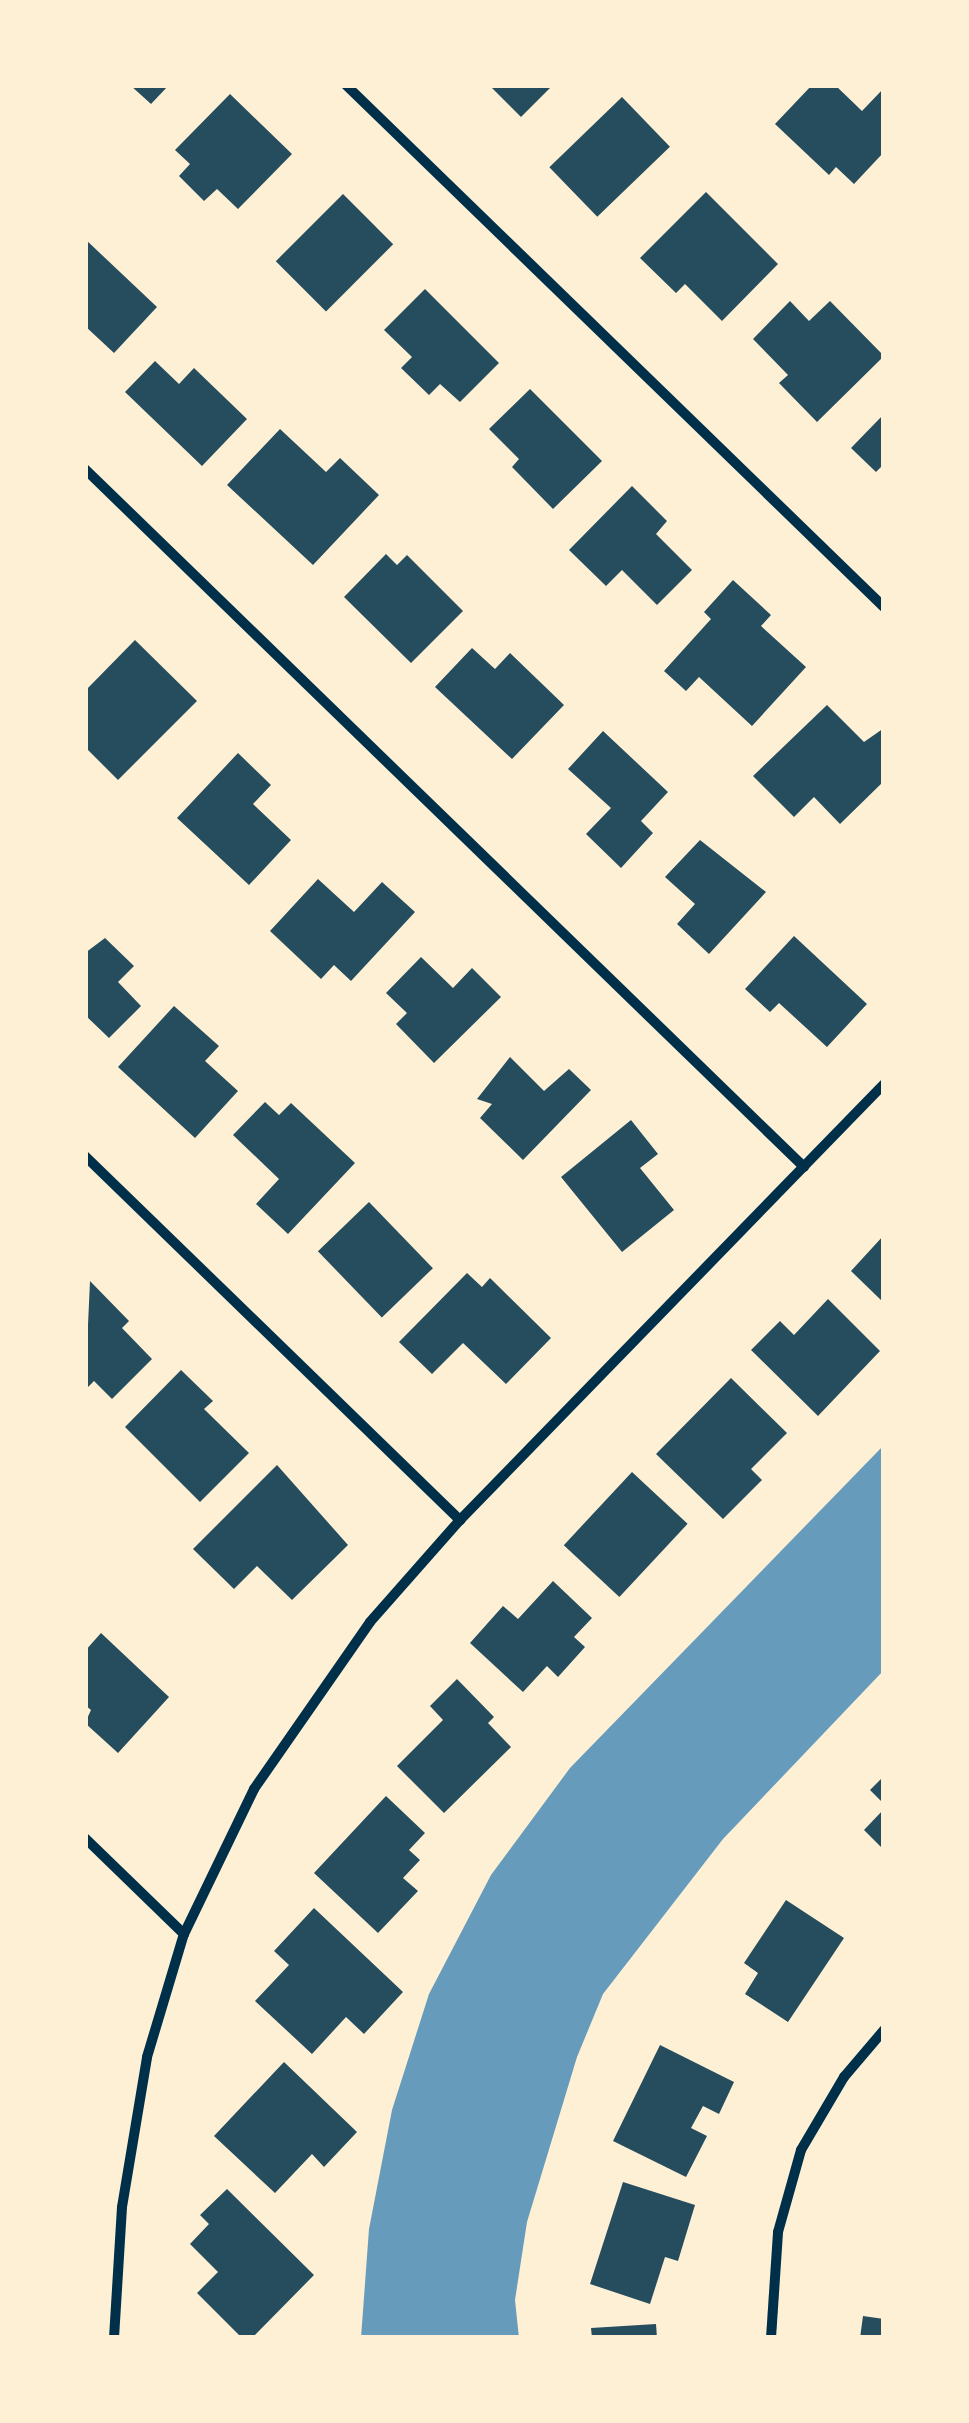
<!DOCTYPE html>
<style>
body{margin:0}
#map{position:relative;width:969px;height:2423px;overflow:hidden;background:#fdf0d5;font-family:Figtree,sans-serif}
div>[style]{position:absolute}
[style*='--x']{left:calc(var(--x)*1px);top:calc(var(--y)*1px);width:calc(var(--w)*1px);rotate:calc(var(--a)*1deg)}
.water>*{inset:0;background:#669bbc}
.building>*{inset:0;background:#264d5e;transform-origin:0 0}
.minor>*{height:10px;margin:-5px;padding:0 5px;transform-origin:5px;border-radius:5px;background:#003049}
span{translate:-50% -50%;white-space:nowrap;text-align:center;line-height:1.15;-webkit-text-stroke:8px #fdf0d5;paint-order:stroke}
.frame{position:absolute;inset:0;border:88px solid #fdf0d5;pointer-events:none}
</style>
<div id="map">
<div class="water">
<div style="clip-path:polygon(884px 1445px,884px 1670px,723px 1839px,603px 1994px,577px 2057px,527px 2222px,515px 2300px,519px 2338px,361px 2338px,369px 2229px,392px 2110px,429px 1994px,491px 1875px,570px 1768px)"></div>
</div>
<div class="building">
<div style="clip-path:polygon(130px 85px,169px 85px,151px 104px)"></div>
<div style="clip-path:polygon(489px 85px,553px 85px,521px 117px)"></div>
<div style="clip-path:polygon(812px 85px,835px 85px,862px 111px,884px 88px,884px 152px,854px 184px,836px 167px,829px 175px,775px 124px)"></div>
<div style="clip-path:polygon(230px 94px,292px 154px,238px 209px,217px 189px,204px 201px,179px 176px,190px 164px,175px 150px)"></div>
<div style="left:622px;top:97px;width:69px;height:101px;rotate:46deg"></div>
<div style="clip-path:polygon(706px 192px,778px 264px,722px 321px,685px 284px,676px 293px,640px 258px)"></div>
<div style="left:343px;top:194px;width:71px;height:95px;rotate:45deg"></div>
<div style="clip-path:polygon(85px 239px,157px 307px,114px 353px,85px 326px)"></div>
<div style="clip-path:polygon(425px 289px,499px 363px,460px 402px,440px 384px,429px 395px,401px 368px,412px 357px,384px 330px)"></div>
<div style="clip-path:polygon(790px 301px,809px 321px,830px 301px,884px 356px,817px 422px,779px 383px,788px 375px,753px 339px)"></div>
<div style="clip-path:polygon(155px 361px,179px 384px,194px 368px,247px 419px,202px 466px,125px 392px)"></div>
<div style="clip-path:polygon(530px 389px,602px 461px,553px 509px,512px 467px,519px 459px,489px 429px)"></div>
<div style="clip-path:polygon(884px 414px,884px 464px,876px 472px,851px 448px)"></div>
<div style="clip-path:polygon(280px 429px,326px 472px,340px 458px,379px 495px,313px 565px,227px 485px)"></div>
<div style="clip-path:polygon(632px 486px,667px 521px,656px 534px,692px 570px,657px 605px,622px 570px,606px 586px,569px 550px)"></div>
<div style="clip-path:polygon(386px 554px,397px 565px,407px 555px,463px 611px,411px 663px,344px 597px)"></div>
<div style="clip-path:polygon(733px 580px,771px 615px,761px 626px,806px 667px,752px 726px,699px 677px,686px 691px,664px 671px,711px 619px,704px 612px)"></div>
<div style="clip-path:polygon(135px 640px,197px 701px,118px 780px,85px 747px,85px 691px)"></div>
<div style="clip-path:polygon(472px 648px,495px 669px,510px 653px,564px 705px,512px 759px,435px 687px)"></div>
<div style="clip-path:polygon(827px 705px,864px 742px,884px 728px,884px 781px,840px 824px,814px 797px,794px 817px,753px 776px)"></div>
<div style="clip-path:polygon(603px 731px,668px 792px,641px 821px,653px 833px,621px 868px,586px 834px,611px 808px,568px 769px)"></div>
<div style="clip-path:polygon(238px 753px,271px 785px,253px 804px,291px 840px,249px 885px,177px 818px)"></div>
<div style="clip-path:polygon(700px 840px,766px 892px,709px 954px,677px 924px,695px 904px,665px 877px)"></div>
<div style="clip-path:polygon(318px 879px,354px 912px,382px 882px,415px 912px,351px 981px,334px 965px,321px 979px,270px 931px)"></div>
<div style="clip-path:polygon(794px 936px,867px 1004px,827px 1047px,779px 1003px,770px 1012px,745px 989px)"></div>
<div style="clip-path:polygon(105px 938px,134px 966px,118px 982px,141px 1006px,109px 1038px,85px 1015px,85px 953px)"></div>
<div style="clip-path:polygon(421px 957px,453px 988px,472px 968px,501px 997px,434px 1063px,396px 1024px,407px 1013px,386px 993px)"></div>
<div style="clip-path:polygon(174px 1006px,219px 1046px,205px 1061px,238px 1091px,195px 1138px,118px 1067px)"></div>
<div style="clip-path:polygon(510px 1057px,544px 1091px,569px 1069px,591px 1090px,523px 1160px,480px 1118px,492px 1104px,477px 1099px)"></div>
<div style="clip-path:polygon(265px 1102px,279px 1115px,291px 1103px,355px 1163px,288px 1234px,256px 1204px,279px 1179px,233px 1135px)"></div>
<div style="clip-path:polygon(631px 1120px,658px 1154px,640px 1168px,674px 1210px,622px 1252px,561px 1177px)"></div>
<div style="left:369px;top:1202px;width:92px;height:71px;rotate:46deg"></div>
<div style="clip-path:polygon(884px 1235px,884px 1303px,851px 1271px)"></div>
<div style="clip-path:polygon(467px 1273px,482px 1287px,490px 1278px,551px 1338px,506px 1384px,463px 1343px,432px 1374px,399px 1342px)"></div>
<div style="clip-path:polygon(90px 1281px,129px 1321px,122px 1328px,152px 1359px,112px 1399px,94px 1381px,85px 1390px)"></div>
<div style="clip-path:polygon(828px 1299px,880px 1351px,818px 1416px,751px 1350px,780px 1321px,794px 1335px)"></div>
<div style="clip-path:polygon(181px 1370px,213px 1401px,204px 1409px,249px 1453px,200px 1502px,125px 1427px)"></div>
<div style="clip-path:polygon(731px 1378px,787px 1433px,751px 1469px,762px 1480px,723px 1519px,656px 1454px)"></div>
<div style="clip-path:polygon(277px 1465px,348px 1545px,292px 1600px,257px 1566px,234px 1589px,193px 1549px)"></div>
<div style="left:632px;top:1472px;width:76px;height:100px;rotate:43deg"></div>
<div style="clip-path:polygon(553px 1581px,592px 1618px,574px 1637px,585px 1647px,558px 1677px,547px 1666px,523px 1692px,470px 1643px,503px 1606px,518px 1619px)"></div>
<div style="clip-path:polygon(101px 1633px,169px 1697px,118px 1753px,85px 1723px,91px 1710px,85px 1705px,85px 1651px)"></div>
<div style="clip-path:polygon(457px 1679px,494px 1717px,488px 1723px,511px 1747px,444px 1813px,397px 1766px,443px 1720px,430px 1706px)"></div>
<div style="clip-path:polygon(884px 1776px,884px 1804px,870px 1790px)"></div>
<div style="clip-path:polygon(386px 1796px,425px 1833px,409px 1850px,420px 1860px,403px 1878px,418px 1891px,378px 1933px,314px 1873px)"></div>
<div style="clip-path:polygon(884px 1809px,884px 1850px,864px 1830px)"></div>
<div style="clip-path:polygon(786px 1900px,844px 1938px,788px 2022px,745px 1994px,758px 1973px,744px 1963px)"></div>
<div style="clip-path:polygon(314px 1908px,403px 1992px,364px 2034px,346px 2017px,312px 2054px,255px 2001px,289px 1965px,274px 1951px)"></div>
<div style="clip-path:polygon(660px 2045px,734px 2082px,719px 2114px,703px 2106px,691px 2128px,707px 2136px,686px 2177px,613px 2141px)"></div>
<div style="clip-path:polygon(284px 2062px,357px 2132px,324px 2167px,312px 2154px,275px 2193px,214px 2136px)"></div>
<div style="clip-path:polygon(623px 2182px,695px 2205px,678px 2261px,665px 2257px,650px 2304px,590px 2284px)"></div>
<div style="clip-path:polygon(227px 2189px,314px 2275px,252px 2338px,242px 2338px,197px 2293px,218px 2272px,190px 2244px,209px 2224px,200px 2215px)"></div>
<div style="clip-path:polygon(863px 2316px,884px 2319px,884px 2338px,860px 2338px)"></div>
<div style="clip-path:polygon(656px 2324px,657px 2338px,592px 2338px,591px 2328px)"></div>
</div>
<div class="minor">
<div style="--x:346;--y:85;--w:750;--a:44.14"></div>
<div style="--x:85;--y:469;--w:1002;--a:44.15"></div>
<div style="--x:85;--y:1156;--w:523;--a:44.15"></div>
<div style="--x:85;--y:1838;--w:138;--a:44.1"></div>
<div style="--x:114;--y:2338;--w:131;--a:-86.5"></div>
<div style="--x:122;--y:2207;--w:152;--a:-80.5"></div>
<div style="--x:147;--y:2057;--w:128;--a:-73.3"></div>
<div style="--x:184;--y:1934;--w:161;--a:-64.2"></div>
<div style="--x:254;--y:1789;--w:203;--a:-55.2"></div>
<div style="--x:370;--y:1622;--w:136;--a:-48.6"></div>
<div style="--x:460;--y:1520;--w:608;--a:-45.8"></div>
<div style="--x:771;--y:2338;--w:106;--a:-86.2"></div>
<div style="--x:778;--y:2232;--w:85;--a:-74.3"></div>
<div style="--x:801;--y:2150;--w:85;--a:-59.5"></div>
<div style="--x:844;--y:2077;--w:62;--a:-49.6"></div>
</div>
<div class="frame"></div>
</div>
